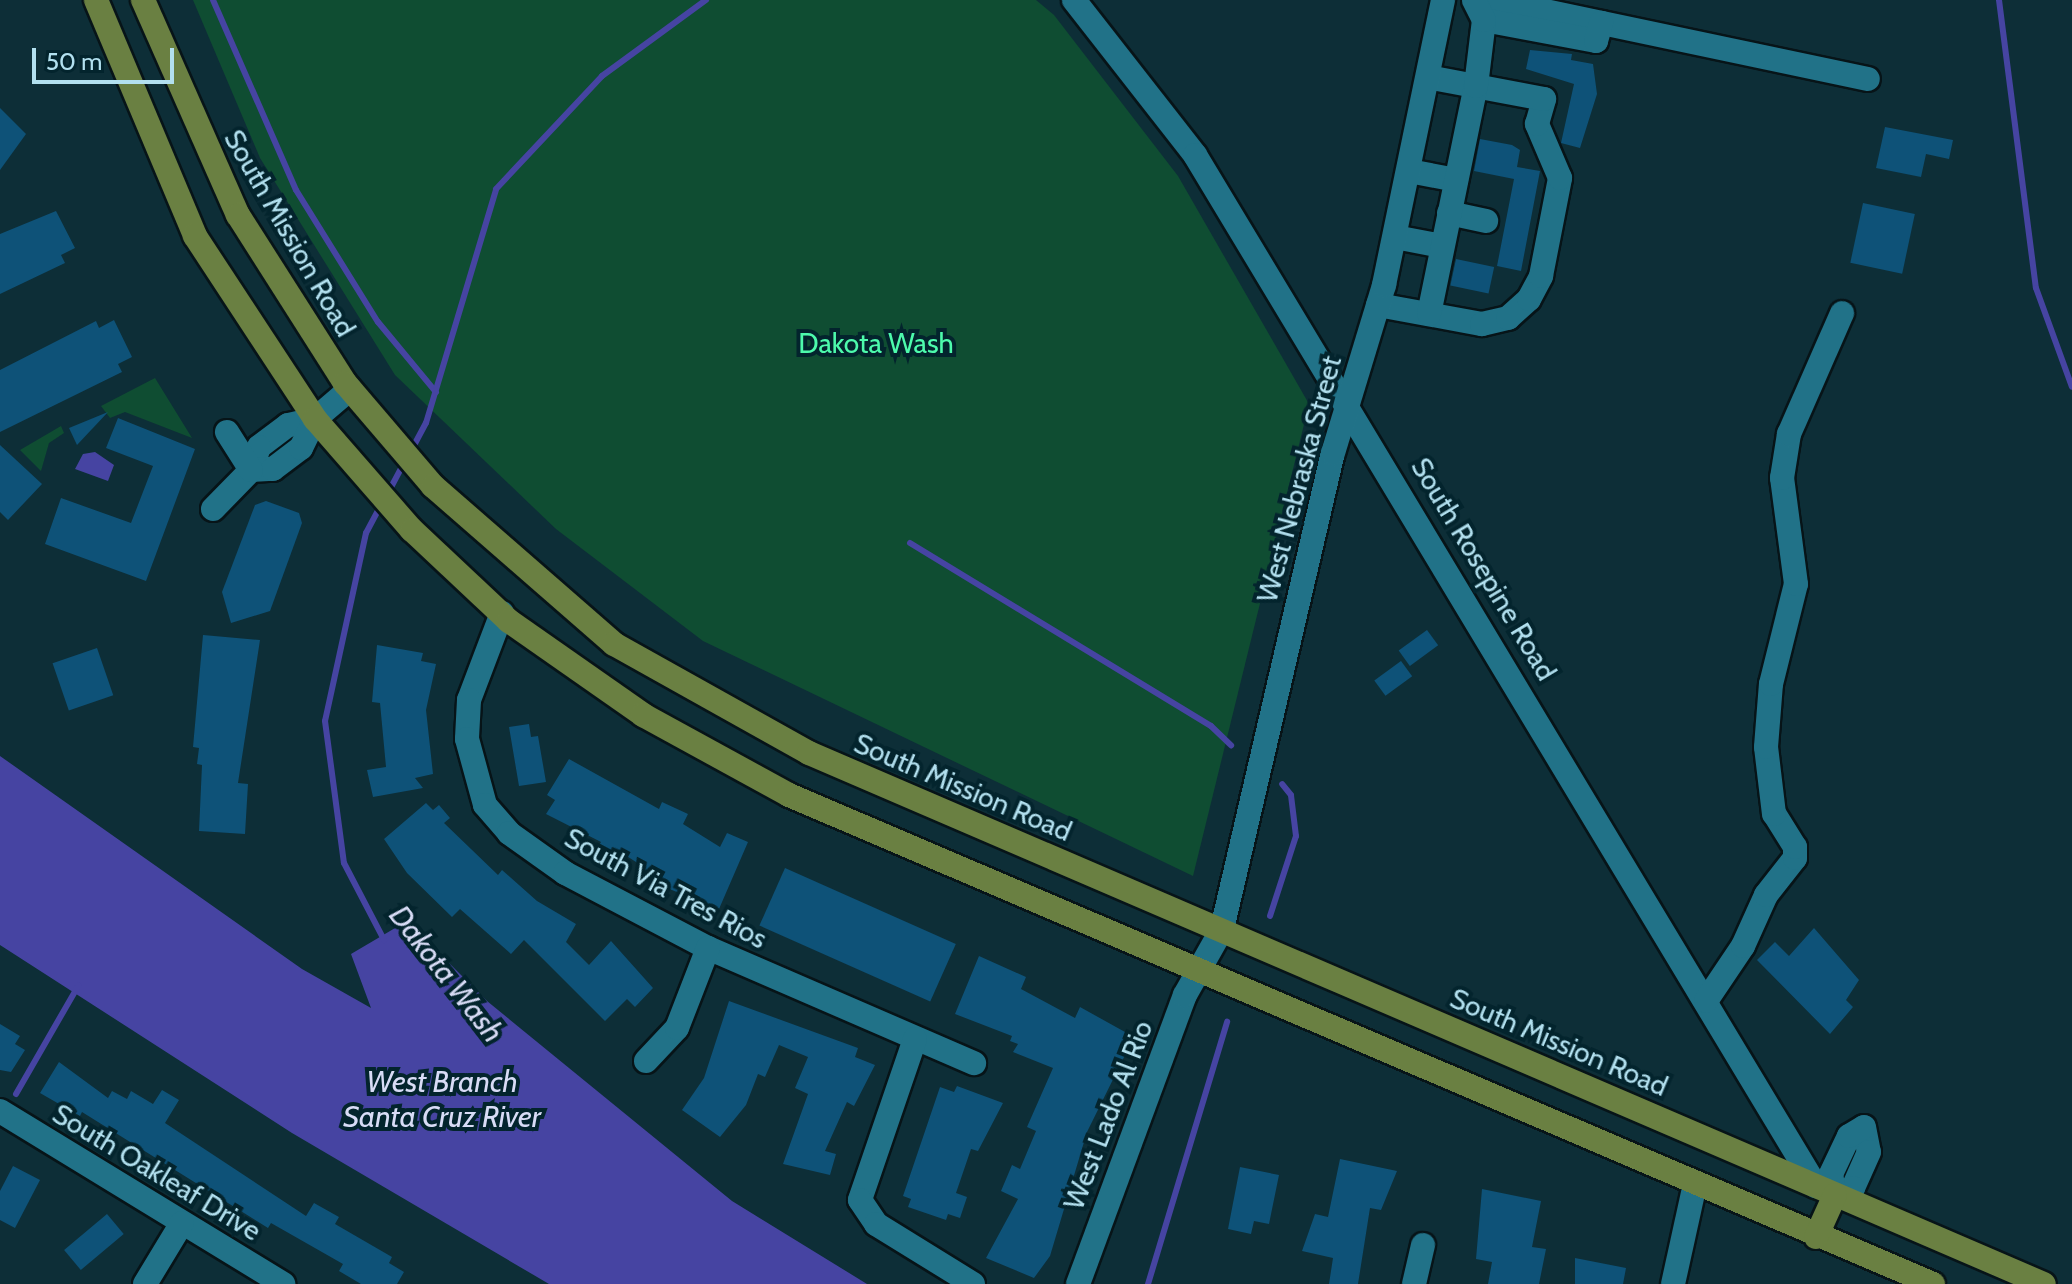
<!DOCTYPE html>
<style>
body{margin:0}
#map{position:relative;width:2072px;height:1284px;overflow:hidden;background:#0d2e37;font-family:Cabin,sans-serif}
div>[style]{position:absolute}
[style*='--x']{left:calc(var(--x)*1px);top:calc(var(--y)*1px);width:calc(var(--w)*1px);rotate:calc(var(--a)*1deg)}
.green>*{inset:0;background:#0f4d32}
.water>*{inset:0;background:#4644a2}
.stream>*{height:6px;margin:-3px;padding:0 3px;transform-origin:3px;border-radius:3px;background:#4644a2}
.building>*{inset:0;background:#0e5278;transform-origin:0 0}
.roads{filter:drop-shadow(2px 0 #071418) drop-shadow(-2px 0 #071418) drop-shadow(0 2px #071418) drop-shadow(0 -2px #071418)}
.minor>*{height:24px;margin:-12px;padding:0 12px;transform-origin:12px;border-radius:12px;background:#217288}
.major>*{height:24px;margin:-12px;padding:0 12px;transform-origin:12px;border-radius:12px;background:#6a8042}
span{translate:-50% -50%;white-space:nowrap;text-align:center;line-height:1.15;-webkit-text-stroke:8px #03242d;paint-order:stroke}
.street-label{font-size:28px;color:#b2e0ef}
.park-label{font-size:28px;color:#4dfaac}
.water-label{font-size:30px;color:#d8dcf6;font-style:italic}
.scale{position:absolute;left:32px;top:48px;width:142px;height:36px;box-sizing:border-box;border:4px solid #b2e0ef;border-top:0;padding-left:10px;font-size:24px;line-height:28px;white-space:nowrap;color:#b2e0ef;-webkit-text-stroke:6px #03242d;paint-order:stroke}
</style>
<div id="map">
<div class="green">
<div style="clip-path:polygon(193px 0,1036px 0,1054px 15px,1178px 176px,1309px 404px,1193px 876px,703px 641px,556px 529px,395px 375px,260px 158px)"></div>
<div style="clip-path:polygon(155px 378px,192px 438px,125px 412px,110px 418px,101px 406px)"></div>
<div style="clip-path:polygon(61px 426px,64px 433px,49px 443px,41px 471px,20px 450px)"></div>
</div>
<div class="water">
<div style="clip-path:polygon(95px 452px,114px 465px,108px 481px,75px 469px,83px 454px)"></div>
<div style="clip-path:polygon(0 756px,302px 969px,371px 1008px,351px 954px,407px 921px,487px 1001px,732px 1201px,867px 1284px,549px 1284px,292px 1133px,0 945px)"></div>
</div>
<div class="stream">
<div style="--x:213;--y:0;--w:207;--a:66.4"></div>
<div style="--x:296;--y:190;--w:155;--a:58.2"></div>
<div style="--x:378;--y:322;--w:91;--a:50.4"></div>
<div style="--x:1999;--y:0;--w:290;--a:82.7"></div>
<div style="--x:2036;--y:288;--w:105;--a:70"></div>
<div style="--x:411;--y:451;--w:32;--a:-62"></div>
<div style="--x:426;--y:423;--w:244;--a:-73.3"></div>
<div style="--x:496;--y:189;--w:155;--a:-46.8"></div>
<div style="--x:602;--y:76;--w:129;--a:-36.2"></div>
<div style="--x:388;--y:493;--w:36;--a:-62"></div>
<div style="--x:382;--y:503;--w:34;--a:118"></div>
<div style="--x:366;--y:533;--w:192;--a:102.3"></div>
<div style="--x:325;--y:721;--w:143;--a:82.4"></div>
<div style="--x:344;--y:863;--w:87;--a:62.5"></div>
<div style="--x:910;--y:543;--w:352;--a:31.3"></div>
<div style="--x:1211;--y:726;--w:28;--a:44"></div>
<div style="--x:1270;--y:916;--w:84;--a:-72"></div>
<div style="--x:1296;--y:836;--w:41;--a:-97"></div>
<div style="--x:1291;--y:795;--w:14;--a:-129"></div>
<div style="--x:16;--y:1094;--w:125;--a:-60.1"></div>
<div style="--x:1148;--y:1284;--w:274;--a:-73.2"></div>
</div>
<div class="building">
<div style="clip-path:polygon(1530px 50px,1572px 54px,1571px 60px,1593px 64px,1597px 94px,1580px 148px,1561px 143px,1574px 84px,1526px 69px)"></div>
<div style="clip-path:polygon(0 108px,26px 134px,0 170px)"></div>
<div style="clip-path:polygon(1885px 127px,1953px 140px,1949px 159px,1926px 154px,1921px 177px,1876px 168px)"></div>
<div style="clip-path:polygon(1480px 139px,1512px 145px,1520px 150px,1517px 167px,1540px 171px,1521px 271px,1497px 266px,1514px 179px,1474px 171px)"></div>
<div style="left:1863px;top:203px;width:53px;height:61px;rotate:12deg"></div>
<div style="clip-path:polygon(56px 211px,75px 248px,61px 255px,65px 263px,0 294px,0 234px)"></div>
<div style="left:1456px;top:259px;width:39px;height:27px;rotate:12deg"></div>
<div style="clip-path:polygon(114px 320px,132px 357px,118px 364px,122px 372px,0 432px,0 370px,96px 321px,99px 328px)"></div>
<div style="clip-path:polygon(108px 412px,77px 445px,69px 428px)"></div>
<div style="clip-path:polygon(118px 418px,195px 449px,146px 581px,45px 544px,61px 498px,131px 523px,153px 466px,106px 448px)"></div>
<div style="clip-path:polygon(0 445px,42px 484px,8px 520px,0 512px)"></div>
<div style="clip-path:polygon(266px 501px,299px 513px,302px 523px,270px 611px,231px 623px,222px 592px,255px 505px)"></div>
<div style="left:1427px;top:630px;width:19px;height:35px;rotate:54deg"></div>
<div style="clip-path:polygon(203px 635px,260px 640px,238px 783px,248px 784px,245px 834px,199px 831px,202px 765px,197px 764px,199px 748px,193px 747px)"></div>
<div style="clip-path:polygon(377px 645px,423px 653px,421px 661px,436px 664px,426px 710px,433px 774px,415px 778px,423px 788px,373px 797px,367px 770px,386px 767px,380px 703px,372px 702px)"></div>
<div style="left:97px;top:648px;width:50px;height:47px;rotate:71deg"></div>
<div style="left:1401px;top:661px;width:19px;height:33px;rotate:54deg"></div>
<div style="clip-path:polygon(529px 724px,531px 737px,538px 736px,546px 782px,519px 786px,509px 727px)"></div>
<div style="clip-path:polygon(569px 759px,659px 809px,662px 802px,688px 814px,683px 824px,720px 847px,727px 833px,748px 842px,719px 909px,657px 884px,636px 870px,639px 864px,616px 849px,611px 858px,597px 849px,601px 842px,546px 814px,555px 800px,547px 795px)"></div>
<div style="clip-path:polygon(426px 803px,433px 810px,439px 805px,450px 818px,444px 823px,498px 875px,502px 870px,537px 901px,576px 924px,566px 942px,589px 965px,611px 941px,653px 988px,635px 1007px,627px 999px,605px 1021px,524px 940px,511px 954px,460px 909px,452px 917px,407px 873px,384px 839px)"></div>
<div style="left:785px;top:868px;width:187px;height:63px;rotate:24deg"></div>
<div style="clip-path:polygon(1814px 928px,1859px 980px,1846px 1000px,1853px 1007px,1830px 1034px,1757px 960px,1775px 942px,1789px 956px)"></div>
<div style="clip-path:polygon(979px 956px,1026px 977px,1021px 989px,1075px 1018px,1080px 1007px,1134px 1037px,1087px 1132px,1050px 1256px,1034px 1278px,986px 1258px,1018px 1199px,1001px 1191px,1012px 1165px,1020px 1169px,1036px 1131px,1027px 1127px,1053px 1068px,1013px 1052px,1018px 1044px,1010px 1041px,1012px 1036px,955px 1014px)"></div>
<div style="clip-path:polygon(729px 1001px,858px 1048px,855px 1057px,875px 1065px,854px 1106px,847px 1102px,825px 1151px,836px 1154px,830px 1175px,783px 1164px,808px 1094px,795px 1088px,808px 1057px,779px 1045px,765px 1077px,758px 1074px,746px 1105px,720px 1137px,682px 1110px,704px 1078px)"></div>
<div style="clip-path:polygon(0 1024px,20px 1036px,15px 1044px,25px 1050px,11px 1072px,0 1070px)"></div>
<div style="clip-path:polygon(59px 1062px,108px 1098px,112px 1091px,127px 1099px,131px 1091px,153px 1104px,162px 1090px,179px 1100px,165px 1123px,306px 1216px,314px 1203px,339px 1217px,335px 1224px,392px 1257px,389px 1263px,404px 1272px,397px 1284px,361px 1284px,339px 1271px,343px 1264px,271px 1223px,268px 1228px,82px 1112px,80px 1116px,40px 1093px)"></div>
<div style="clip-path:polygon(957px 1086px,1003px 1103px,978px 1151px,971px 1149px,956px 1193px,967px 1197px,960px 1218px,948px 1214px,946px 1220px,908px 1207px,911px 1199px,903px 1196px,940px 1087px,954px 1092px)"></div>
<div style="clip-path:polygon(1340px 1159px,1397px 1171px,1381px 1210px,1370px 1208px,1358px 1284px,1329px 1284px,1333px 1258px,1302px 1251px,1315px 1214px,1328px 1217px)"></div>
<div style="clip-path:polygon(13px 1166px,40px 1180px,15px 1228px,0 1220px,0 1191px)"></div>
<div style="clip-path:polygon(1240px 1167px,1279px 1175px,1269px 1224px,1254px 1221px,1251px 1234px,1228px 1229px)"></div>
<div style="clip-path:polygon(1482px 1189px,1541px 1201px,1532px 1247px,1546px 1249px,1539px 1284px,1488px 1284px,1492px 1262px,1476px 1259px)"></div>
<div style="left:107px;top:1214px;width:26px;height:56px;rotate:50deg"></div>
<div style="clip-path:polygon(1575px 1258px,1626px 1268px,1623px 1284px,1575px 1284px)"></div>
</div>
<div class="roads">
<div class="minor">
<div style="--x:1074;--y:0;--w:197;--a:52"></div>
<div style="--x:1195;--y:155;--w:1204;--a:58.94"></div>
<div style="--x:1493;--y:0;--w:383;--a:11.9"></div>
<div style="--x:1484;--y:20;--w:114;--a:10.6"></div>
<div style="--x:1596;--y:41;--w:19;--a:-74"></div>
<div style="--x:1409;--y:171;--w:48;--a:10.8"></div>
<div style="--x:1449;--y:213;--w:38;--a:12"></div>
<div style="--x:1395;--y:237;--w:48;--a:10.8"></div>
<div style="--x:1378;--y:305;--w:106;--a:10.4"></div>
<div style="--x:1482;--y:324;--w:27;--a:-13"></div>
<div style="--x:1508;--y:318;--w:28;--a:-42"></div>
<div style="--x:1529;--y:299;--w:26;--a:-62"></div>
<div style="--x:1541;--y:276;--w:100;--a:-79"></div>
<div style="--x:1560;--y:178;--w:59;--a:-113.1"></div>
<div style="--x:1537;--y:124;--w:26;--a:-74"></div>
<div style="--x:1544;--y:99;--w:118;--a:-169.3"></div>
<div style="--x:1429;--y:314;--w:233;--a:-78.4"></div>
<div style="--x:1476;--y:86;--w:66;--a:-83.1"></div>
<div style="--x:1484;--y:20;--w:22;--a:-117"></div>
<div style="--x:315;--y:419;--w:28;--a:167"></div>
<div style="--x:288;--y:425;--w:36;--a:143"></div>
<div style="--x:259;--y:447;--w:24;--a:109"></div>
<div style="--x:251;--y:470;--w:22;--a:-3"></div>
<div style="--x:273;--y:469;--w:35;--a:-37"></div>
<div style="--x:301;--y:448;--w:32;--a:-64"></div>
<div style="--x:315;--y:419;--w:46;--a:-40.6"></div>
<div style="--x:213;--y:509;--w:54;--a:-45.7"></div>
<div style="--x:251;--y:470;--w:45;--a:-122.3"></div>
<div style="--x:502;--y:613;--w:93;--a:110.8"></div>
<div style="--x:469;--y:700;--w:39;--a:93"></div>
<div style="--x:467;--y:739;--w:68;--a:74.7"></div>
<div style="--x:485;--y:805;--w:37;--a:49"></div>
<div style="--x:509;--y:833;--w:69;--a:35.5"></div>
<div style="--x:565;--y:873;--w:161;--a:27.7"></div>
<div style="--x:708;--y:948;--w:290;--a:23.4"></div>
<div style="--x:1706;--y:1001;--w:66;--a:-56.1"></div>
<div style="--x:1743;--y:946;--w:56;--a:-65.7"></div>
<div style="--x:1766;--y:895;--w:47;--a:-51.9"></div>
<div style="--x:1795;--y:858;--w:11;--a:-90"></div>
<div style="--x:1795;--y:847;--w:39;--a:-122"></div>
<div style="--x:1774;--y:814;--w:67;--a:-96.8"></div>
<div style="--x:1766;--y:747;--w:63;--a:-85.5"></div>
<div style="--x:1771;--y:684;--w:103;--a:-76"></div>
<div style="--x:1796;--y:584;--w:107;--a:-97.5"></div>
<div style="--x:1782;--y:478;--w:45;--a:-81"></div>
<div style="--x:1789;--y:434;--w:132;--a:-66.3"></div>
<div style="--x:915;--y:1039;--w:170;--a:108.9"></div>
<div style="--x:860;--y:1200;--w:29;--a:56"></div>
<div style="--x:876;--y:1224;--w:114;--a:31.7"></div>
<div style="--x:646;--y:1061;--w:45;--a:-46.8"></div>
<div style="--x:677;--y:1028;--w:86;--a:-68.8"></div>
<div style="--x:0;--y:1111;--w:332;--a:31.4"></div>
<div style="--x:1864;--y:1127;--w:25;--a:79"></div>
<div style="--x:1869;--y:1152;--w:39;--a:114"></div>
<div style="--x:1853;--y:1188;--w:19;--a:159"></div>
<div style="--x:1835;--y:1195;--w:21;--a:-101"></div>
<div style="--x:1831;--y:1174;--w:42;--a:-64.7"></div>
<div style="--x:1849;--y:1136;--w:17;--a:-31"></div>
<div style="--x:145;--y:1284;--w:71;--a:-58.8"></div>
<div style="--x:1078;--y:1284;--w:308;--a:-69.7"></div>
<div style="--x:1185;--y:995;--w:76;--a:-60.7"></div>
<div style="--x:1222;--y:929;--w:489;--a:-76.9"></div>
<div style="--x:1333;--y:453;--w:176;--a:-73.1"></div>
<div style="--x:1384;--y:285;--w:291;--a:-78.3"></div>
<div style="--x:1414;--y:1284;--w:40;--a:-77"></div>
<div style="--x:1673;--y:1284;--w:102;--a:-77.6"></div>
</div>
<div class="major">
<div style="--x:96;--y:0;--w:256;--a:67.2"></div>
<div style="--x:195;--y:236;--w:219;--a:56.7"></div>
<div style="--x:315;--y:419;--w:147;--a:48.9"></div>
<div style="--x:412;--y:530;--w:133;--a:43.2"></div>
<div style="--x:509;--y:621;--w:164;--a:35"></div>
<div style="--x:643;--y:715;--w:166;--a:28.7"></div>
<div style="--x:789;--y:795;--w:1244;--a:23.14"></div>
<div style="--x:143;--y:0;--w:235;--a:66.2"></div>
<div style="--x:238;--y:215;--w:199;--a:57.5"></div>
<div style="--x:345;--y:383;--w:135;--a:49.5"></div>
<div style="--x:433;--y:486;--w:240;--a:41.1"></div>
<div style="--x:614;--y:644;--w:223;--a:29.2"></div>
<div style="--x:809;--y:753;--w:1344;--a:23.27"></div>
<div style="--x:1816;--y:1237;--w:46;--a:-65.7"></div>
</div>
</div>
<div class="street-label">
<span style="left:290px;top:233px;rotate:60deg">South Mission Road</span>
<span style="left:1299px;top:479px;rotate:-75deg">West Nebraska Street</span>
<span style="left:1484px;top:569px;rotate:59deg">South Rosepine Road</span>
<span style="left:963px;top:787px;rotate:23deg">South Mission Road</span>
<span style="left:666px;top:888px;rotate:28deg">South Via Tres Rios</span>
<span style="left:1559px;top:1042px;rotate:23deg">South Mission Road</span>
<span style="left:1108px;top:1115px;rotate:-69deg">West Lado Al Rio</span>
<span style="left:157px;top:1172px;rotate:31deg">South Oakleaf Drive</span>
</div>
<div class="park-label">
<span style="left:876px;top:343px">Dakota Wash</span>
</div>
<div class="water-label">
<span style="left:446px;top:974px;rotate:52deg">Dakota Wash</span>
<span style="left:442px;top:1099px">West Branch<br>Santa Cruz River</span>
</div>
<div class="scale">50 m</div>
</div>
